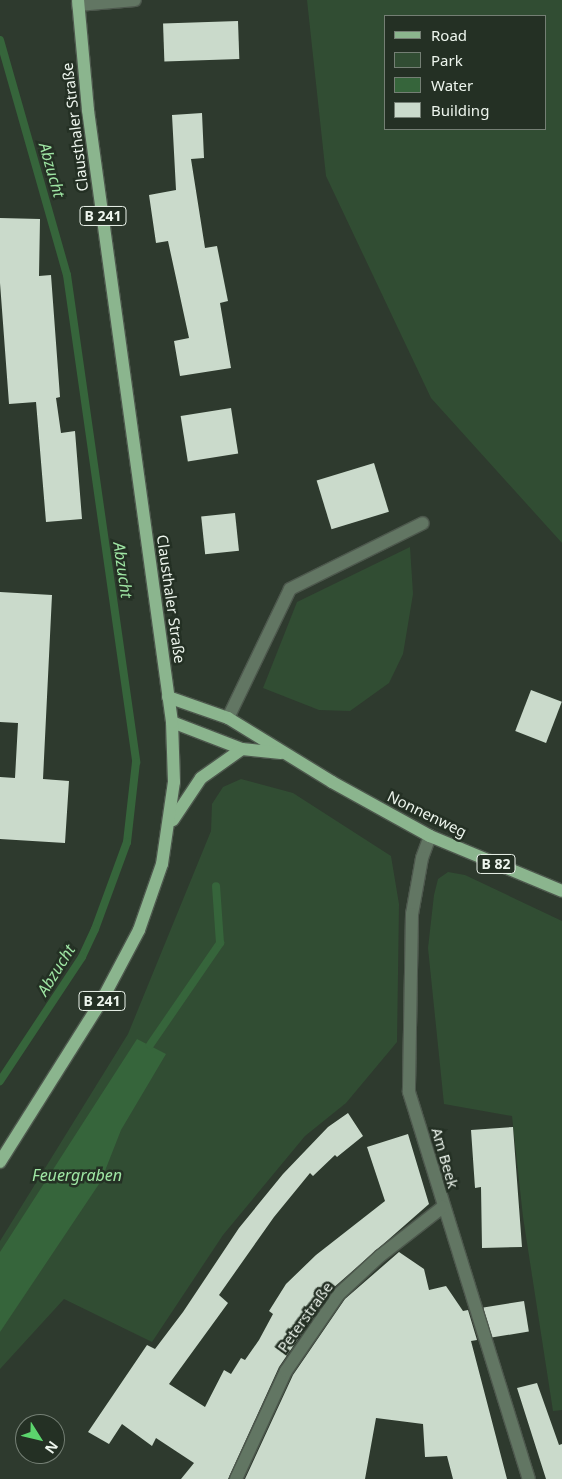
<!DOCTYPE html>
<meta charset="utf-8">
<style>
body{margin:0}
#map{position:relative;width:562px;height:1479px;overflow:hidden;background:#2e3a2e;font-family:"Noto Sans",sans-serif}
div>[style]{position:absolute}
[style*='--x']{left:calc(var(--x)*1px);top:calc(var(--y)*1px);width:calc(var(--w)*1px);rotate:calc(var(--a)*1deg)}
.green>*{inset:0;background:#314d33}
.water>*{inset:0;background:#36653b}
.stream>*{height:8px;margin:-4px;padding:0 4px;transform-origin:4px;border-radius:4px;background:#36653b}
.building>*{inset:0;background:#cadacb;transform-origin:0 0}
.roads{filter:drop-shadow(1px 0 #4d584d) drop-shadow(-1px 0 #4d584d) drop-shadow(0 1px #4d584d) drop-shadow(0 -1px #4d584d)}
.lane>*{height:12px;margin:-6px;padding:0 6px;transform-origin:6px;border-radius:6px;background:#627663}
.street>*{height:12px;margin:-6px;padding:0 6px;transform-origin:6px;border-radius:6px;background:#627663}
.primary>*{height:12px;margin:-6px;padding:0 6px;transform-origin:6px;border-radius:6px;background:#8bb58e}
span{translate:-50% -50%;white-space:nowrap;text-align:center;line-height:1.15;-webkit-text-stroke:5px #243024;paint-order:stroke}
.shield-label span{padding:1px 4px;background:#243024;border:1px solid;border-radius:4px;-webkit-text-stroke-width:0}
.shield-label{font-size:14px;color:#edf5ed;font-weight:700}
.street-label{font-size:15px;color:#edf5ed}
.water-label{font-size:16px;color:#9fe6a4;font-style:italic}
.legend{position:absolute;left:384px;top:15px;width:162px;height:115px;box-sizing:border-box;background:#243024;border:1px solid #747f74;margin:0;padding:6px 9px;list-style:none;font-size:15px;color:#edf5ed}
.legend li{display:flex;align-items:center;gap:10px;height:25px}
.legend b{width:25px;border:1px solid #747f74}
.north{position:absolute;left:15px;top:1414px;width:50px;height:50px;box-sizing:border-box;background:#243024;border:1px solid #747f74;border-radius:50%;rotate:126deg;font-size:14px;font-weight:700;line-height:20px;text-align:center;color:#edf5ed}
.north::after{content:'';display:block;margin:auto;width:18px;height:22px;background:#5cd56d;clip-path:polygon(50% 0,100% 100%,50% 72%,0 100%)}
</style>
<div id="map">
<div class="green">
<div style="clip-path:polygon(evenodd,307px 0,562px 0,562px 543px,431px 398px,326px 176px,307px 0,546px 16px,546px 129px,386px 129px,386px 16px,546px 16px)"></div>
<div style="clip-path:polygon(410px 547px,413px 594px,403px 654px,389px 683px,350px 711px,319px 710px,263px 688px,297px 602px)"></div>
<div style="clip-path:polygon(241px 779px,293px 793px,391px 856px,399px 904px,397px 1042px,346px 1103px,305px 1136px,223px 1235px,152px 1342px,64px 1299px,0 1369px,0 1241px,128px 1034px,211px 831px,212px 804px,223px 787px)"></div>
<div style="clip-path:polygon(448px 872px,465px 875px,562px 921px,562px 1410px,553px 1411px,523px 1217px,512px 1116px,444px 1104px,428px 948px,434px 895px,438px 879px)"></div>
</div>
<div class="water">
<div style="clip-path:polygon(137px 1039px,166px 1054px,121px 1130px,101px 1181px,0 1332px,0 1252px)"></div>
</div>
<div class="stream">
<div style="--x:0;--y:40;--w:244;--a:74.1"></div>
<div style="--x:67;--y:275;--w:492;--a:81.9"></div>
<div style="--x:136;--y:762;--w:81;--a:96.4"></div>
<div style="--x:127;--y:842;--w:93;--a:110.2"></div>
<div style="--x:95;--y:929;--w:31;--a:115"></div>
<div style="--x:82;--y:957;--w:149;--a:123.5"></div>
<div style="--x:150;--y:1045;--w:124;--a:-55.5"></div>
<div style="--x:220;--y:943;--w:57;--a:-94"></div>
</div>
<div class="building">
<div style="left:238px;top:21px;width:38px;height:75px;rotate:88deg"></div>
<div style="clip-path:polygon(202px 113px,204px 158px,191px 159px,205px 248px,217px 246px,228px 301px,220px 303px,231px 368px,180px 376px,174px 341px,189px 338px,168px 241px,156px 243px,149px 195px,176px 190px,172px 115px)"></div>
<div style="clip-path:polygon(0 218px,40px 219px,39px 276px,51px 275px,60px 397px,56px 398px,61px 433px,75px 431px,82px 519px,46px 522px,36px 402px,9px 404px,0 283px)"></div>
<div style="left:231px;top:408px;width:46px;height:51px;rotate:81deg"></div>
<div style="left:374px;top:463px;width:51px;height:60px;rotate:73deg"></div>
<div style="left:235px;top:513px;width:38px;height:34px;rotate:84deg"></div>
<div style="clip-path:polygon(0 592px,52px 595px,43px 779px,69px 781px,65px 843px,0 839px,0 777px,15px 778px,18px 723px,0 722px)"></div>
<div style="left:531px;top:690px;width:33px;height:44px;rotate:21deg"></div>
<div style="clip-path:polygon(348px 1113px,363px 1136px,337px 1157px,335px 1155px,313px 1176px,310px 1173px,274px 1217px,219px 1295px,228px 1303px,169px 1384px,205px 1407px,224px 1370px,231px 1374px,241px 1358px,245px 1360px,259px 1340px,273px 1314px,269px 1311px,286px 1284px,316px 1255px,385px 1201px,367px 1147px,408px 1134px,429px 1204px,332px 1289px,279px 1367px,228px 1479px,181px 1479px,194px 1463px,156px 1438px,152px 1446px,122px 1424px,109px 1444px,88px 1432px,147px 1345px,155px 1349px,183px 1312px,239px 1228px,283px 1174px,328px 1127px)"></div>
<div style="clip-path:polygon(513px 1127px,522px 1247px,482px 1248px,481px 1187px,475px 1188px,471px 1130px)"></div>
<div style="clip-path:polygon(399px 1252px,424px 1269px,429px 1290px,446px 1286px,463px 1311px,468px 1310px,477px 1340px,471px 1341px,507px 1479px,453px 1479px,447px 1456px,425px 1457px,423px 1424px,376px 1418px,365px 1479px,245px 1479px,293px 1375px,345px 1299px)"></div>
<div style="left:524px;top:1301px;width:31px;height:41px;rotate:81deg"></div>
<div style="clip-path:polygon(537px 1383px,559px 1445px,562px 1444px,562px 1479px,546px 1479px,517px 1388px)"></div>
</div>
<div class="roads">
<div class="lane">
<div style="--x:78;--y:5;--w:57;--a:-5"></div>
<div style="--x:228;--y:718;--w:143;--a:-64.3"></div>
<div style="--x:290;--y:589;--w:148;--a:-26.4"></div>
</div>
<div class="street">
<div style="--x:430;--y:836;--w:23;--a:110"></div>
<div style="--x:422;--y:858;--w:57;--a:100.1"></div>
<div style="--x:412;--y:914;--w:178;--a:91"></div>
<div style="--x:409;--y:1092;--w:405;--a:72.8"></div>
<div style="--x:236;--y:1479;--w:119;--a:-65.2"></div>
<div style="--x:286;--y:1371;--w:93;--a:-55.5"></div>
<div style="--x:339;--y:1294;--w:56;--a:-42.8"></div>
<div style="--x:380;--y:1256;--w:80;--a:-37.9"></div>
</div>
<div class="primary">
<div style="--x:168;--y:697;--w:64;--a:19.3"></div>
<div style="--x:228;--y:718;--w:122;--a:31.6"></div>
<div style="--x:332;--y:782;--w:112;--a:28.9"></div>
<div style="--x:430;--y:836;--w:143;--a:22.6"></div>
<div style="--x:172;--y:722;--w:75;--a:21.1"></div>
<div style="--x:242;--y:749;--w:39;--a:6"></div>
<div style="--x:173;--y:820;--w:50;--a:-56.3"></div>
<div style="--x:201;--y:778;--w:50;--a:-35.3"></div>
<div style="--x:0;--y:1162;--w:191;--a:-57.8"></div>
<div style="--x:102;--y:1000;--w:79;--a:-62.1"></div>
<div style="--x:139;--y:930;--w:70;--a:-70.8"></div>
<div style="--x:162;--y:864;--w:83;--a:-81.7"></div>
<div style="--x:174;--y:782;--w:60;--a:-91.9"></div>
<div style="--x:172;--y:722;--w:618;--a:-97.82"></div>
<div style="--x:88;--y:110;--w:110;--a:-95.2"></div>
</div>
</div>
<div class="shield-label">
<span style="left:103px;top:216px">B 241</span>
<span style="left:496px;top:864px">B 82</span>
<span style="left:102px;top:1001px">B 241</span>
</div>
<div class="street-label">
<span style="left:75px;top:127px;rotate:-97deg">Clausthaler Straße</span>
<span style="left:171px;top:599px;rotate:82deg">Clausthaler Straße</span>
<span style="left:427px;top:814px;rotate:26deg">Nonnenweg</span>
<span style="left:445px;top:1158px;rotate:74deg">Am Beek</span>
<span style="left:305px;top:1317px;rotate:-54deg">Peterstraße</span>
</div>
<div class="water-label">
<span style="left:52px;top:170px;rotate:74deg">Abzucht</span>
<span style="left:123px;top:570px;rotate:82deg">Abzucht</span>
<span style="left:56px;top:970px;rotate:-58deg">Abzucht</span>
<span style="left:77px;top:1175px">Feuergraben</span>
</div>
<ul class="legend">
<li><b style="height:6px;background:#8bb58e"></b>Road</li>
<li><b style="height:14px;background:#314d33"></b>Park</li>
<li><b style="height:14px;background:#36653b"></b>Water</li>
<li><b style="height:14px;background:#cadacb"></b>Building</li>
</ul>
<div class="north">N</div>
</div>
